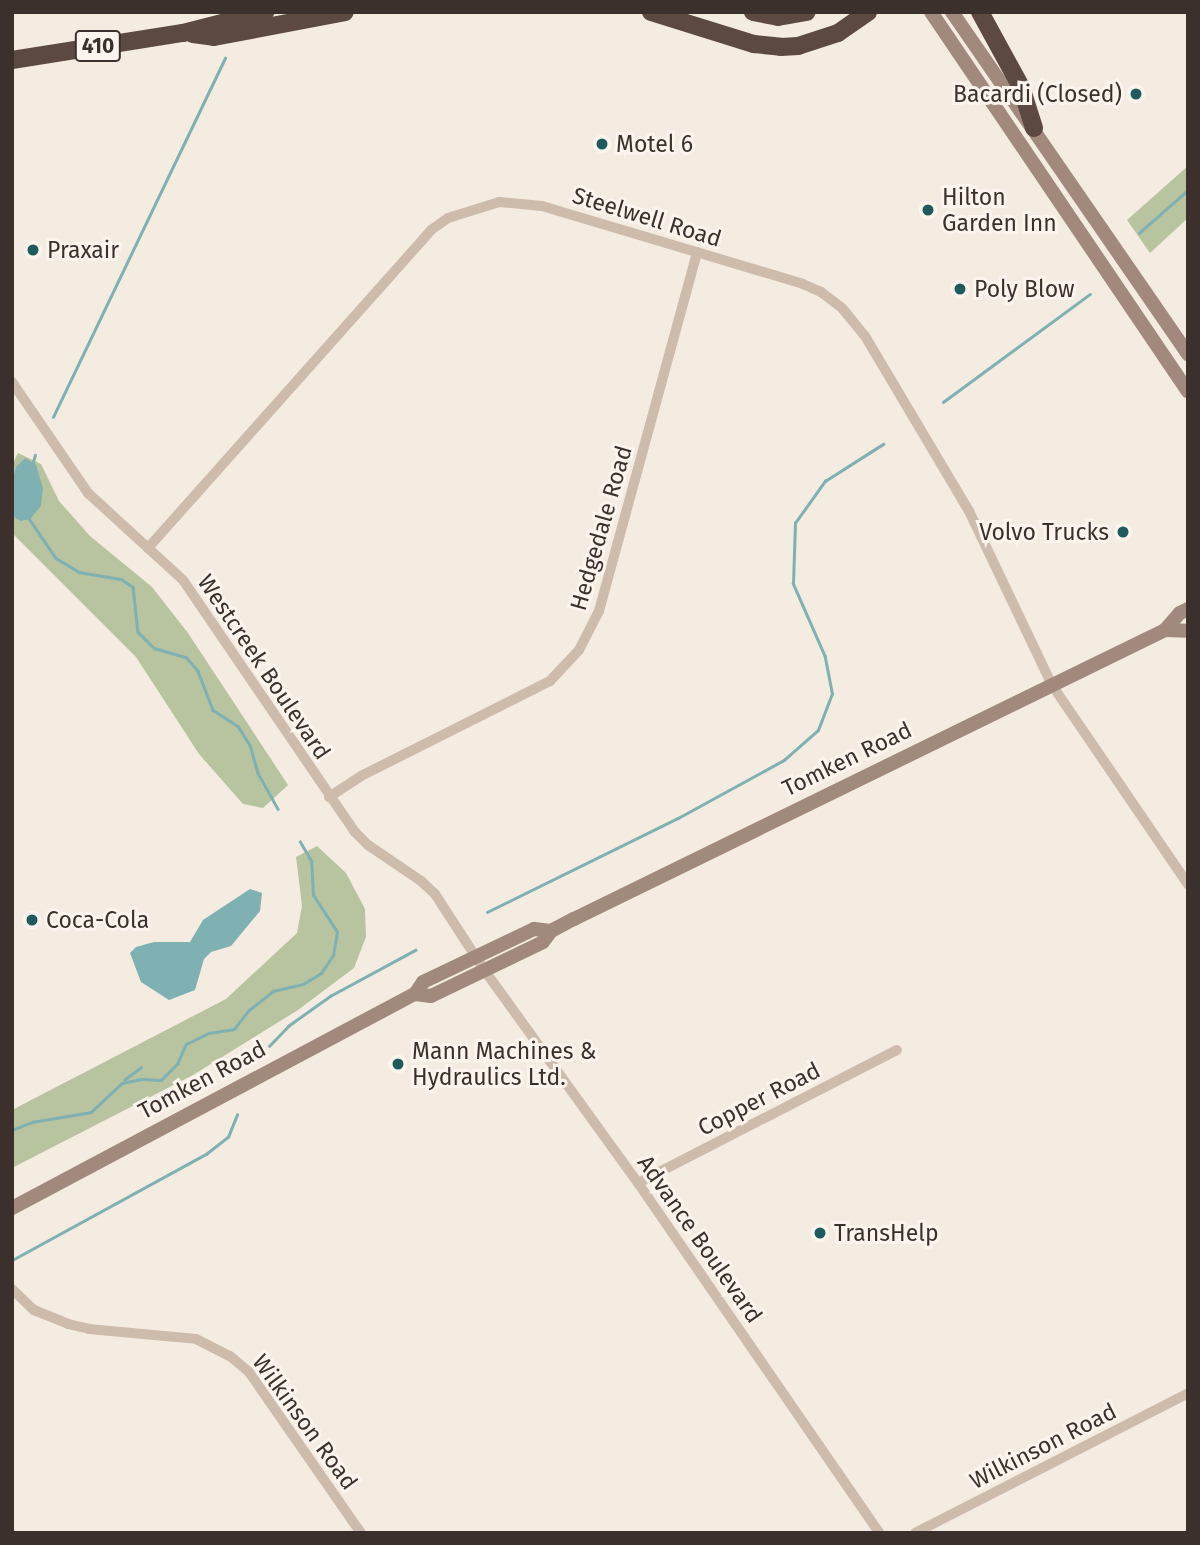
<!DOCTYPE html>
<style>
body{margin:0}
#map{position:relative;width:1200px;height:1545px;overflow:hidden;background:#f4ebe1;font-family:"Fira Sans",sans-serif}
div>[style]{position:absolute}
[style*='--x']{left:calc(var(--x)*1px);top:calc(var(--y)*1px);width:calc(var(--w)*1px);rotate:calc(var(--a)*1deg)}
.green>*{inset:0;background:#b8c4a0}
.water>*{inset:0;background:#7fb0b2}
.stream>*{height:2.5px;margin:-1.25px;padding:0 1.25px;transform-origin:1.25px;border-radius:1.25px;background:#7fb0b2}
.minor>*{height:10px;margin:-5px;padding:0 5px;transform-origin:5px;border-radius:5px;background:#cdbbac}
.secondary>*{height:14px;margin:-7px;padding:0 7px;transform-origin:7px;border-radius:7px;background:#a18a7d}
.motorway>*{height:18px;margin:-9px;padding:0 9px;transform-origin:9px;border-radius:9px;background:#5c4a42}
.dots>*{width:19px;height:19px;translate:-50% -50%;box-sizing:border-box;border:4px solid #fbf5ee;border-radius:50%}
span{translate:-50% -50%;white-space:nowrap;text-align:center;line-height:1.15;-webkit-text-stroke:6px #fbf5ee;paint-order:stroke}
.shield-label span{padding:2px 5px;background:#fbf5ee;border:2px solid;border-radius:5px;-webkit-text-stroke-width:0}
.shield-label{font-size:21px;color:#3b302b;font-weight:700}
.poi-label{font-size:23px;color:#3b302b}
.right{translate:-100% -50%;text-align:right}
.left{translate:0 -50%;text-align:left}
.street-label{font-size:23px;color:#3b302b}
.frame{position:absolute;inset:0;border:14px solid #3b302b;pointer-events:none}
</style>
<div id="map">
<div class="green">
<div style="clip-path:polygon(1188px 166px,1188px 218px,1150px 253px,1127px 220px)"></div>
<div style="clip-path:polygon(18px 453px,41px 464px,59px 501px,90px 536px,152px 587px,188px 633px,288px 785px,263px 808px,243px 804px,199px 754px,136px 657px,12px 533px,12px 465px)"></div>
<div style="clip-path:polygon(317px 846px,346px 873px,365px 909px,366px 937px,354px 968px,298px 1010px,193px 1075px,12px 1168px,12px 1110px,226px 999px,297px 933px,302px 906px,296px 857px)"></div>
</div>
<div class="water">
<div style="clip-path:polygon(25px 458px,36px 465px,43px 488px,41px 506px,30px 519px,21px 521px,15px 518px,12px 512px,12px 483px,16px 467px)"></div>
<div style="clip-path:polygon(250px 889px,262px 893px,260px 911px,231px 946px,211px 952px,204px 959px,195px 990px,169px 1000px,141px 982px,130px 953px,136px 947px,154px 942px,190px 942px,203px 920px)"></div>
</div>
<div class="stream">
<div style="--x:1139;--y:233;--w:65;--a:-41.3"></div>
<div style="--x:943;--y:402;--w:182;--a:-36.3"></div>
<div style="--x:53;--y:417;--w:398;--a:-64.4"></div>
<div style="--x:32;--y:466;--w:11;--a:-75"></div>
<div style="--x:28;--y:517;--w:50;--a:55.7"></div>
<div style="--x:56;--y:558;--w:27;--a:31"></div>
<div style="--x:79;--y:572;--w:43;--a:9.5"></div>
<div style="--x:121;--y:579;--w:14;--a:34"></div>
<div style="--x:133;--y:587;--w:45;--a:83.7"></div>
<div style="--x:138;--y:632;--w:23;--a:45"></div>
<div style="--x:154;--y:648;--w:33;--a:16"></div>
<div style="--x:186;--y:657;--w:18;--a:49"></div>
<div style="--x:198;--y:671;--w:42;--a:69"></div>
<div style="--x:213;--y:710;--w:30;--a:33"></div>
<div style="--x:238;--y:726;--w:22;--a:58"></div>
<div style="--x:250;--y:745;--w:29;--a:74"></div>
<div style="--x:258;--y:773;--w:41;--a:60.9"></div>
<div style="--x:487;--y:912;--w:213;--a:-26.2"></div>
<div style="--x:678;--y:818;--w:121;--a:-28.7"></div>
<div style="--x:784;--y:760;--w:45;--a:-41.4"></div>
<div style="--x:818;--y:730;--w:39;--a:-69"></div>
<div style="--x:832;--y:694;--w:38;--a:-101"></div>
<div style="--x:825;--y:657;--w:80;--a:-113.7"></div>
<div style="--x:793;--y:584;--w:61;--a:-88.1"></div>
<div style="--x:795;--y:523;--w:52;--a:-54.5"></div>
<div style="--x:825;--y:481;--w:69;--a:-32.5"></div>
<div style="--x:269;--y:1046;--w:28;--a:-46"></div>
<div style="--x:288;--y:1026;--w:52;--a:-35.5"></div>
<div style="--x:330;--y:996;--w:97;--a:-28.4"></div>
<div style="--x:124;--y:1080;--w:21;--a:-37"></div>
<div style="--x:12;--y:1130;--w:22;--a:-22"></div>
<div style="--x:32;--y:1122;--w:60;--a:-9.6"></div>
<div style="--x:91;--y:1112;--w:42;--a:-43.1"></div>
<div style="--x:122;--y:1083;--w:19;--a:-12"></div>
<div style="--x:141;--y:1079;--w:20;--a:3"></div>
<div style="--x:161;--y:1080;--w:23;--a:-45"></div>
<div style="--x:177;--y:1064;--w:22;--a:-66"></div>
<div style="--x:186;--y:1044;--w:25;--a:-26"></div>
<div style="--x:209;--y:1033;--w:25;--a:-9"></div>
<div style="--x:234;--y:1029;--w:24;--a:-52"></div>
<div style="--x:249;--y:1010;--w:31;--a:-38"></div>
<div style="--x:273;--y:991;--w:31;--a:-13"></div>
<div style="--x:303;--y:984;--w:21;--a:-31"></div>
<div style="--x:321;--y:973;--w:22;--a:-56"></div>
<div style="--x:333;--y:955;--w:23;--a:-80"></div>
<div style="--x:337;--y:932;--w:44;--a:-123"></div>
<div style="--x:313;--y:895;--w:34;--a:-93"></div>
<div style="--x:311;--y:861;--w:22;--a:-120"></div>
<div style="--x:14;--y:1259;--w:219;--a:-28.7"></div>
<div style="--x:206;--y:1154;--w:28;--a:-38"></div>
<div style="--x:228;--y:1137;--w:24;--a:-68"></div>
</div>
<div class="minor">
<div style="--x:12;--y:382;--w:135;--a:55.6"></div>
<div style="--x:88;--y:493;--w:129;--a:42.5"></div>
<div style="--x:183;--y:580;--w:305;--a:55.7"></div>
<div style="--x:355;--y:832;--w:18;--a:45"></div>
<div style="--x:368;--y:845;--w:64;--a:34.2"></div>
<div style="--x:421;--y:881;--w:19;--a:43"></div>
<div style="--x:435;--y:894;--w:92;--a:57"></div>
<div style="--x:485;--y:971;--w:261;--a:54.2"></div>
<div style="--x:638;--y:1183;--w:425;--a:55.4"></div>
<div style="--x:148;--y:548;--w:426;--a:-48.3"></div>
<div style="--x:431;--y:230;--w:21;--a:-35"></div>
<div style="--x:448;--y:218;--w:53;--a:-17.4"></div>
<div style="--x:499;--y:202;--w:43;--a:5.3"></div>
<div style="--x:542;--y:206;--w:272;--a:16.6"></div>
<div style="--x:803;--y:284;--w:20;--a:24"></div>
<div style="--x:821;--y:292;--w:26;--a:37"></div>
<div style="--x:842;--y:308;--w:36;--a:51"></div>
<div style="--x:865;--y:336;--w:204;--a:59.3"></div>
<div style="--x:969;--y:511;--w:193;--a:64.5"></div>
<div style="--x:1052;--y:685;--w:241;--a:55.7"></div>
<div style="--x:329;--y:797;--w:38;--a:-33"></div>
<div style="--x:361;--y:776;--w:212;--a:-26.7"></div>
<div style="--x:550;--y:681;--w:42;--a:-46.9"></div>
<div style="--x:579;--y:650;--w:44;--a:-62.9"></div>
<div style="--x:599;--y:611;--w:372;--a:-74.7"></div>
<div style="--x:638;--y:1183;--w:291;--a:-27.2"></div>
<div style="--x:12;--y:1289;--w:30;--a:44"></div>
<div style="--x:34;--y:1310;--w:37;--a:22"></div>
<div style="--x:68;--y:1324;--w:22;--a:13"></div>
<div style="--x:89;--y:1329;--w:107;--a:5.3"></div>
<div style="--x:196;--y:1339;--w:38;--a:27"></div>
<div style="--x:230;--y:1356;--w:25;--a:40"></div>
<div style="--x:249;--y:1372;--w:196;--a:55.2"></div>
<div style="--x:915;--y:1533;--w:307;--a:-27.1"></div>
</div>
<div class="secondary">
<div style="--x:931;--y:12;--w:458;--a:55.9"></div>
<div style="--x:952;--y:12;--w:416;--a:55.4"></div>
<div style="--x:1165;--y:630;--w:23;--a:2"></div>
<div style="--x:415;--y:994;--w:16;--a:7"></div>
<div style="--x:431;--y:996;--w:124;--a:-25.7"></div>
<div style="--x:543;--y:942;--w:14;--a:-54"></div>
<div style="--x:551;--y:931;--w:26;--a:-28"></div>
<div style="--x:574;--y:919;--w:658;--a:-26.06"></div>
<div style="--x:1165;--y:630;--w:23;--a:-49"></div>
<div style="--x:1180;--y:613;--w:9;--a:-27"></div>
<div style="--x:12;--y:1208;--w:456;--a:-28"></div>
<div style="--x:415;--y:994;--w:14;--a:-56"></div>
<div style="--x:423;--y:982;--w:123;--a:-25.5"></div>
<div style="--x:534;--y:929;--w:17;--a:7"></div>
</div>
<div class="motorway">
<div style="--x:651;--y:12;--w:108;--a:17.3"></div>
<div style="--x:754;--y:44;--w:27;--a:6"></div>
<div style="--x:781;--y:47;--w:17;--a:-3"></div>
<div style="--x:798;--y:46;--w:42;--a:-18"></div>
<div style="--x:838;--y:33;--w:37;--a:-35"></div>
<div style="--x:753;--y:12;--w:25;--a:11"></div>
<div style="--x:778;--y:17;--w:29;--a:-10"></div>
<div style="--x:980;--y:12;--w:85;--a:61.3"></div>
<div style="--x:1021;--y:87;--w:43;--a:72.4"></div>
<div style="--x:193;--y:34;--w:21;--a:8"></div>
<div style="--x:214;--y:37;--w:133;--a:-10.8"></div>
<div style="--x:12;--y:60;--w:173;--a:-9"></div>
<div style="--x:183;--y:33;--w:85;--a:-14.4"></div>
</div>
<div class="dots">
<div style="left:1136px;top:94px;background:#1f5a5e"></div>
<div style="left:602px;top:144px;background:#1f5a5e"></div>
<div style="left:928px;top:210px;background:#1f5a5e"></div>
<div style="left:33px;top:250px;background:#1f5a5e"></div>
<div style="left:960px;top:289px;background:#1f5a5e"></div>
<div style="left:1123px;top:532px;background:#1f5a5e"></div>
<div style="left:32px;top:920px;background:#1f5a5e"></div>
<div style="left:398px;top:1064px;background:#1f5a5e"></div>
<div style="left:820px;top:1233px;background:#1f5a5e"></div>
</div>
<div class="shield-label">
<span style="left:98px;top:46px">410</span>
</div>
<div class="poi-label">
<span class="right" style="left:1122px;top:94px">Bacardi (Closed)</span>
<span class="left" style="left:616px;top:144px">Motel 6</span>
<span class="left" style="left:942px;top:210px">Hilton<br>Garden Inn</span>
<span class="left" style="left:47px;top:250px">Praxair</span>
<span class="left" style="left:974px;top:289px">Poly Blow</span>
<span class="right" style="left:1109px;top:532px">Volvo Trucks</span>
<span class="left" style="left:46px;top:920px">Coca-Cola</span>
<span class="left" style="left:412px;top:1064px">Mann Machines &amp;<br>Hydraulics Ltd.</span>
<span class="left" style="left:834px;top:1233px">TransHelp</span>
</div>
<div class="street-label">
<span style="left:647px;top:217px;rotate:17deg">Steelwell Road</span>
<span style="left:601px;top:528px;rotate:-74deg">Hedgedale Road</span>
<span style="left:264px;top:667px;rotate:56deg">Westcreek Boulevard</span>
<span style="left:847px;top:759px;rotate:-26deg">Tomken Road</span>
<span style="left:202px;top:1080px;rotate:-28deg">Tomken Road</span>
<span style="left:759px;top:1099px;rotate:-27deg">Copper Road</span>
<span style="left:700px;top:1239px;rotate:55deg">Advance Boulevard</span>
<span style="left:305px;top:1422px;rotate:54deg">Wilkinson Road</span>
<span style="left:1043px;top:1446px;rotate:-27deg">Wilkinson Road</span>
</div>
<div class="frame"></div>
</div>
